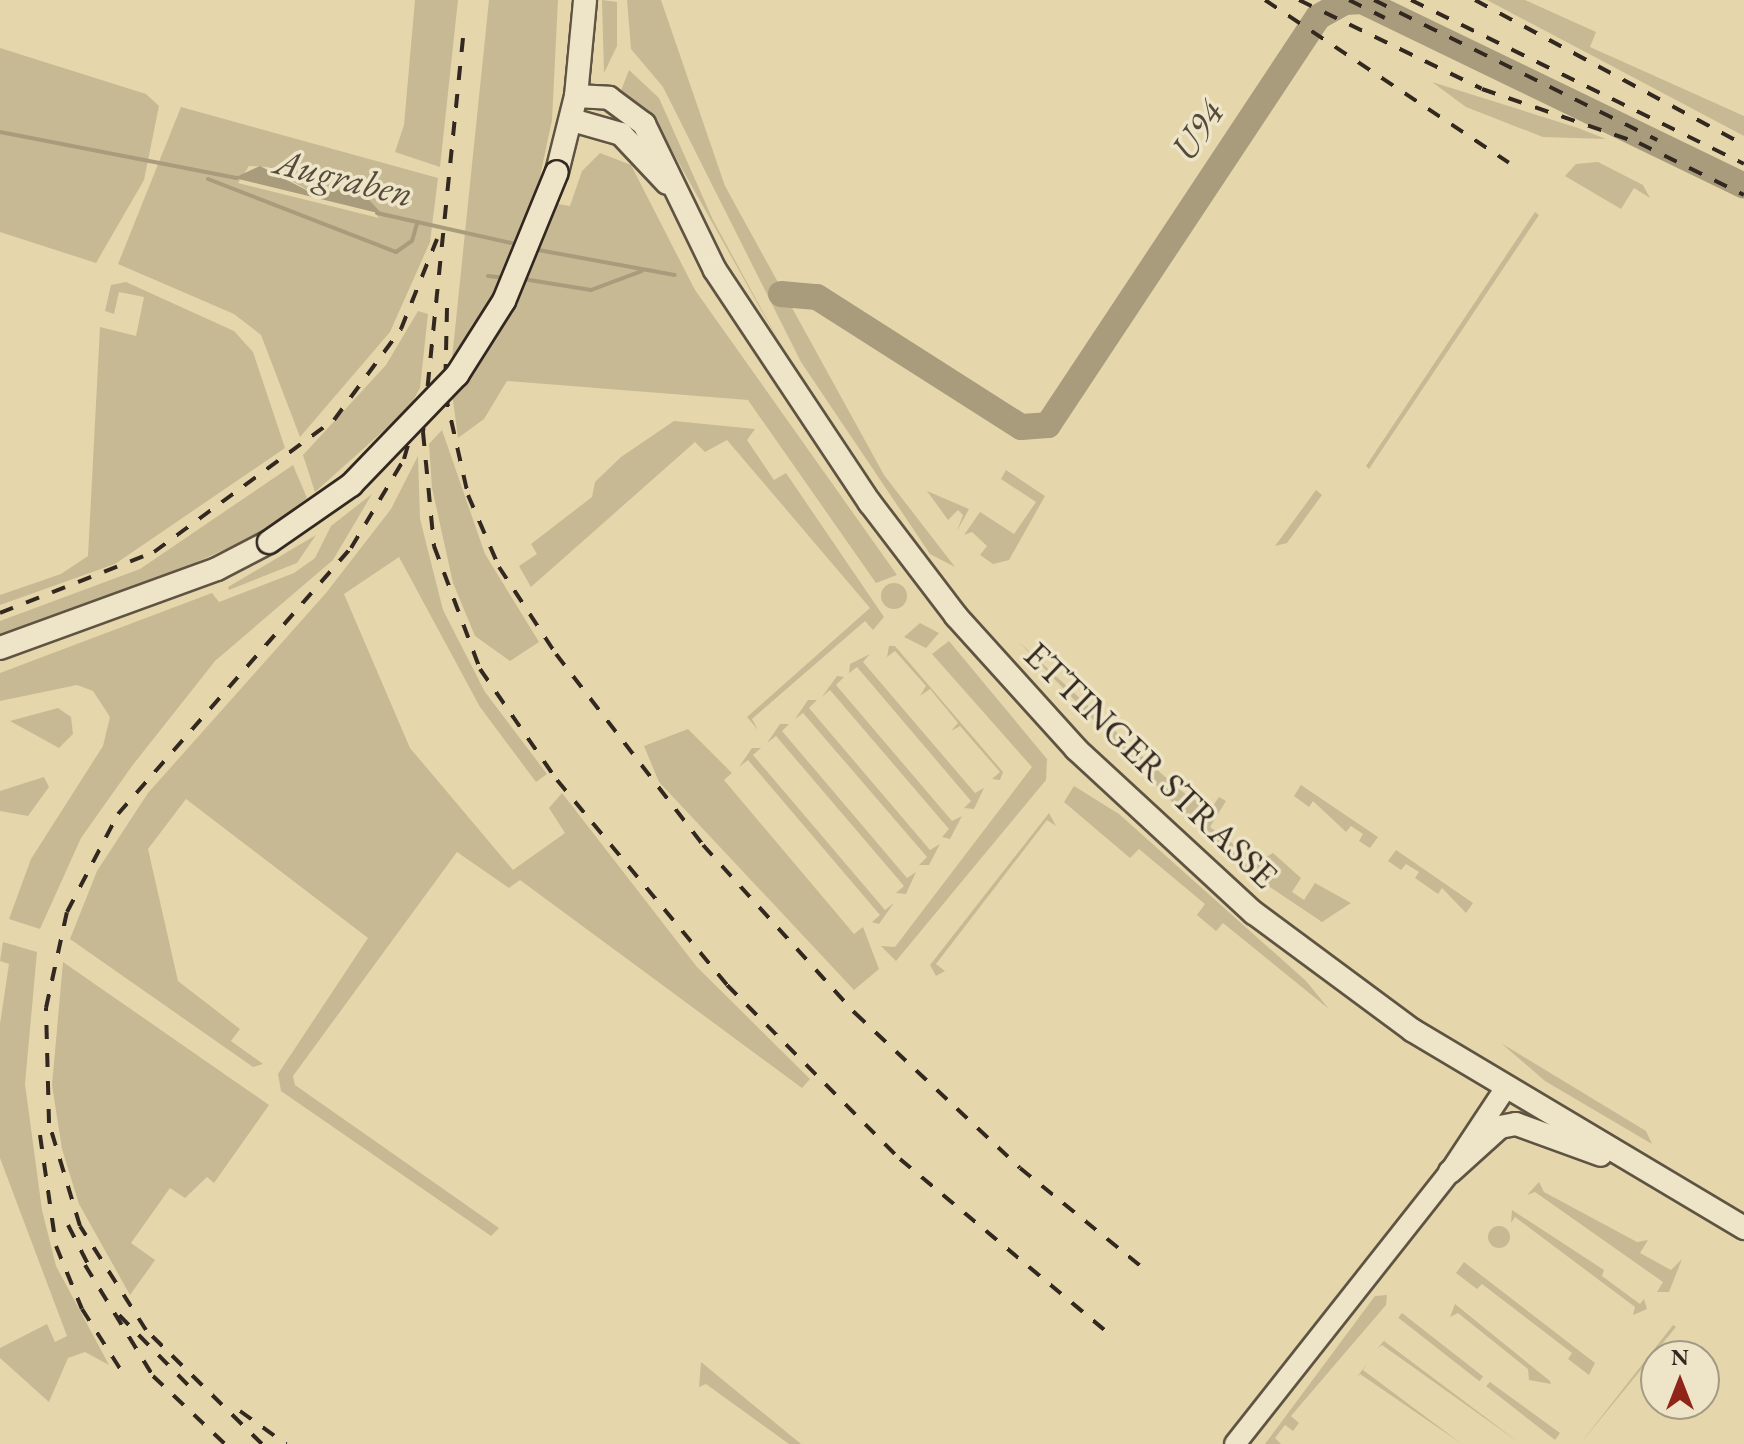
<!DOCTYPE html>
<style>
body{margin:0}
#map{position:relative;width:1744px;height:1444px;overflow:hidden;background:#e5d7ab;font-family:"EB Garamond",serif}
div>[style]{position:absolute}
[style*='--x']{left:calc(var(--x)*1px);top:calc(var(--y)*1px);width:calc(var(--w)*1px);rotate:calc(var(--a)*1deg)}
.green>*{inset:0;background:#c7b993;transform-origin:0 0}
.round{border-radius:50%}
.water>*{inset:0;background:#a89c7c}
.stream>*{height:4px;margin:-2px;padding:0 2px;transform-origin:2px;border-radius:2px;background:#a89c7c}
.river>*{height:26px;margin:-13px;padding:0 13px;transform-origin:13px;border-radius:13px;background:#a89c7c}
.roads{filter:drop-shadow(2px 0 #5f5443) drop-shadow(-2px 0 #5f5443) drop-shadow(0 2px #5f5443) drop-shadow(0 -2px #5f5443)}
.tertiary>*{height:20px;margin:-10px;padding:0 10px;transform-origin:10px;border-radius:10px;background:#eee5c8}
.secondary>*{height:22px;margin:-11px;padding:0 11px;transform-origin:11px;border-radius:11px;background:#eee5c8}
.rail>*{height:4px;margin-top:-2px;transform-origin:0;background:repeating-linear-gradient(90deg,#322820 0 14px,transparent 0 28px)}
.bridges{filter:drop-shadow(2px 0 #322820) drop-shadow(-2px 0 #322820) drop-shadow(0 2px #322820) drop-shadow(0 -2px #322820)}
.secondary-bridge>*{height:22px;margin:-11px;padding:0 11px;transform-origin:11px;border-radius:11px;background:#eee5c8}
span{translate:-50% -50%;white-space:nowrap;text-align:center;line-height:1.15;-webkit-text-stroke:7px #eee5c8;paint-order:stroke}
.street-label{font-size:36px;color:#322820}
.water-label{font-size:38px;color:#554b3c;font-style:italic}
.north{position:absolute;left:1640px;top:1340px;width:80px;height:80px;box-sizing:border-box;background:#eee5c8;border:2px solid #a39985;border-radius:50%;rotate:0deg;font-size:22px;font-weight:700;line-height:32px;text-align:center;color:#322820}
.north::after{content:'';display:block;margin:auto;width:28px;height:36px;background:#8f2418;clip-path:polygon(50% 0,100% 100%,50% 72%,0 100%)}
</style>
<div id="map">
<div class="green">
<div style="clip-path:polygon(415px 0,458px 0,440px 167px,395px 152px,404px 125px)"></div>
<div style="clip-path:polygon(489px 0,558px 0,552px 120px,535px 200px,570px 206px,582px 171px,600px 153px,631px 165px,695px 290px,897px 575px,876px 583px,748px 400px,507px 381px,484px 419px,458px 438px,450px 378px)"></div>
<div style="clip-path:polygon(602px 0,617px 2px,617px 46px,604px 73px)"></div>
<div style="clip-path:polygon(627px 0,661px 0,725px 186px,884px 475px,955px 567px,930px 554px,801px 362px,663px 87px,631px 49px)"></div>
<div style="clip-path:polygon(1487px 0,1525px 0,1596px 32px,1590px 47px,1744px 116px,1744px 136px)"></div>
<div style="clip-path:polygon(0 48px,146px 94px,159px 106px,144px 180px,96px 263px,0 232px)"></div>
<div style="clip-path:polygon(629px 70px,659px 98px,713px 220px,787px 356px,666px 140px,620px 93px)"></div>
<div style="clip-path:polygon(1432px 82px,1578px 128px,1606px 139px,1543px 137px,1466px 107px)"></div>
<div style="clip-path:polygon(evenodd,181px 107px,438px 178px,430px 242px,390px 332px,300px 437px,261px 335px,234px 314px,118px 264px,181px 107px,249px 166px,268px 167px,309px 191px,359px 189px,379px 218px,238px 183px,249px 166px)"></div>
<div style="clip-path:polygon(1598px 162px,1643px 185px,1650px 198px,1634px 188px,1621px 209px,1565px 176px,1576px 164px)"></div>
<div style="clip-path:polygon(1535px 212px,1539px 215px,1369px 469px,1366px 466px)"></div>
<div style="clip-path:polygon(126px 282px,234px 331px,253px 352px,285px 448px,115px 564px,0 605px,0 595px,61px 574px,88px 556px,100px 327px,136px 336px,144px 297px,119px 292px,114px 314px,105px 311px,111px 285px)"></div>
<div style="clip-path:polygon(418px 311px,428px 314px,420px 388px,409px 408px,315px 492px,303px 455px,386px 365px)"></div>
<div style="clip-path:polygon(674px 421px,755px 429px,747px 440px,774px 480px,786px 473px,884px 617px,873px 630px,865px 621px,752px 719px,758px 730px,747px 717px,870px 608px,727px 440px,705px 452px,695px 442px,531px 587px,519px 566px,537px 554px,531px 544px,592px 497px,595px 482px,621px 457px)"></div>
<div style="clip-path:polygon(442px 430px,485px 554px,539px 642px,510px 661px,475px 636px,453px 583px,432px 488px,429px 444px)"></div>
<div style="clip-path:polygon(418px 456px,420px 519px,443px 610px,485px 692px,547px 774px,536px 782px,480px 707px,399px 557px,344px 594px,410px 748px,513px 870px,565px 833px,549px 808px,562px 793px,697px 967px,810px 1079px,802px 1088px,520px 880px,509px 888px,457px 852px,293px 1076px,295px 1085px,499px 1228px,491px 1236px,281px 1091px,278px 1074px,368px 938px,186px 799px,148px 849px,178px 981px,240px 1029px,231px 1041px,263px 1064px,253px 1067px,70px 939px,97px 871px,148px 793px,326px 593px,391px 509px)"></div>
<div style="clip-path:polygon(293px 465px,307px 498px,263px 532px,124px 595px,0 636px,0 621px,140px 569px)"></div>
<div style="clip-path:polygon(1006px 470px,1045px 496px,1009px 560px,993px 564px,980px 555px,987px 546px,972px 532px,964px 535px,980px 512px,1014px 534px,1036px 502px,1001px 479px)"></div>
<div style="clip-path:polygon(1316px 490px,1322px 495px,1287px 543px,1275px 546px)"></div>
<div style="clip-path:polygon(927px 491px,969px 509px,957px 531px,963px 515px,958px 510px,948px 520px)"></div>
<div style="clip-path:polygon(372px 494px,333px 560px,215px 661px,132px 766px,81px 838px,40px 929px,9px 919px,31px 859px,103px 746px,110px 717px,93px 691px,77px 685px,0 701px,0 673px,212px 593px,219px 602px,294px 573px,315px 558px,331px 526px)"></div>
<div style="clip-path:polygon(316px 535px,297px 563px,229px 590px,228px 587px)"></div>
<div class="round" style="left:881px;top:583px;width:26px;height:26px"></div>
<div style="clip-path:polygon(920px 623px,939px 633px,926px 648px,904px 637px)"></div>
<div style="clip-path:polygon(949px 641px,1047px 759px,1046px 780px,896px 961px,881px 946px,895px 947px,1032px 767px,932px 654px)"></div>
<div style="clip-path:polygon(1019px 642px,1177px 788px,1210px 810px,1219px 797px,1226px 801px,1210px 827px,1258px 862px,1273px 853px,1301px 878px,1292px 892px,1304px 900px,1315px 883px,1351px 903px,1322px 922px,1258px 879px,1176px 806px)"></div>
<div style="clip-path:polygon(889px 646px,895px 646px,1003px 772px,1000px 780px,992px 779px,1000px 772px,960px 726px,951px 731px,958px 723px,930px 689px,920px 696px,926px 686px,895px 651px,887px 657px)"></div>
<div style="clip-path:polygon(870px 654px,863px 662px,975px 793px,984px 788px,974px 809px,964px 808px,971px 801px,857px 667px,849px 673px,850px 664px)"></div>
<div style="clip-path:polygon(837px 676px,844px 677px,836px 685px,952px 821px,962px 816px,950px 839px,942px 837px,949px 829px,830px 690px,822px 697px)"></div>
<div style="clip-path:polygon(808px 700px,817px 700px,809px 708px,930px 850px,940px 844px,929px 865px,919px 865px,927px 857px,803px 713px,795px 719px)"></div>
<div style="clip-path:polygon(58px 708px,71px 717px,73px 734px,59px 748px,10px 721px)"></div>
<div style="clip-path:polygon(780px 724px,789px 724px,782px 731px,907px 878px,916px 872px,906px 894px,896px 893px,904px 886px,776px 736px,767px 743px)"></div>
<div style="clip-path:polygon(688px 729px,732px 773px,724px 780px,854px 934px,863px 927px,879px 969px,854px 990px,659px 782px,644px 746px)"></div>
<div style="clip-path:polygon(752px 748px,761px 748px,753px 755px,885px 910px,894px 903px,879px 924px,872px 922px,880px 915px,748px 760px,739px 767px)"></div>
<div style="clip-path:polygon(44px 777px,49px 787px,28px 816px,0 811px,0 791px)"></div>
<div style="clip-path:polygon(1301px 785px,1378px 837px,1370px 848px,1359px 841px,1363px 834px,1351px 826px,1346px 832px,1313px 801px,1309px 807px,1294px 796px)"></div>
<div style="clip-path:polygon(1074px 786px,1119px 814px,1306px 981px,1329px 1009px,1223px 923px,1216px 931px,1197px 915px,1205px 904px,1139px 849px,1130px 858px,1064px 802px)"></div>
<div style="clip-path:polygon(1049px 813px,1056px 826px,1047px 820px,936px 964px,945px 971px,936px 976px,930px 965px)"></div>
<div style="clip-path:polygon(1396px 850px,1473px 903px,1466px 913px,1442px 888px,1438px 894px,1415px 878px,1419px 872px,1406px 864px,1401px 870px,1388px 861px)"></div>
<div style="clip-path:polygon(3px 942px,37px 952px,25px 1084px,42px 1210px,56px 1266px,109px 1365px,85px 1352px,68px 1358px,49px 1402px,0 1358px,0 1348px,47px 1324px,55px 1342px,67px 1336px,0 1158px,0 1024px,9px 964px,0 961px)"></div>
<div style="clip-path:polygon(63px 962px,269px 1105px,214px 1183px,207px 1177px,185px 1198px,170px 1188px,131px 1243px,155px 1260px,130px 1295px,79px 1204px,62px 1149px,52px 1085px)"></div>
<div style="clip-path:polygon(1501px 1043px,1646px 1131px,1652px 1144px,1545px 1081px)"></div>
<div style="clip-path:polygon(1539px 1182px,1544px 1192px,1637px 1242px,1648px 1240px,1640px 1253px,1671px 1270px,1682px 1259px,1669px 1292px,1657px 1292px,1663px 1282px,1535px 1192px,1527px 1195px)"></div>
<div style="clip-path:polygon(1512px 1210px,1604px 1270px,1602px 1276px,1640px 1304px,1644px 1299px,1647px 1309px,1633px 1315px,1635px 1307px,1515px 1217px,1511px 1223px)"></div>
<div class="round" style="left:1488px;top:1226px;width:22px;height:22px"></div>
<div style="clip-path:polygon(1464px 1262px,1595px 1363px,1589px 1375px,1568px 1359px,1572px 1353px,1482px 1284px,1477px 1289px,1456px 1273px)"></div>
<div style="clip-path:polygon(1387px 1295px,1386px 1305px,1291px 1416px,1299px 1423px,1293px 1431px,1285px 1425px,1275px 1438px,1281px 1444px,1265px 1444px,1375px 1296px)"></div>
<div style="clip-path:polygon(1455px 1304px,1550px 1381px,1551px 1384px,1529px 1380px,1528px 1369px,1458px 1313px,1450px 1317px)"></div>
<div style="left:1402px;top:1313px;width:103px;height:6px;rotate:38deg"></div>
<div style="clip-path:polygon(1673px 1325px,1676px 1327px,1580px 1444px)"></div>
<div style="clip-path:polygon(1388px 1336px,1384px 1341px,1521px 1444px,1382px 1345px,1377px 1349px)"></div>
<div style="clip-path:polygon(701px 1362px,801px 1444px,789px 1444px,706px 1384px,699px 1387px)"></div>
<div style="clip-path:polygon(1367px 1364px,1363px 1370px,1462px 1444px,1360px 1374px,1356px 1378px)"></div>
<div style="clip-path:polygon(1490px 1382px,1560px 1433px,1555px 1440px,1486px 1386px)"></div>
</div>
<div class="water">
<div style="clip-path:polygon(260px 166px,308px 191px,359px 189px,382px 214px,234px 178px)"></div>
</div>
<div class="stream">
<div style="--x:0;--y:132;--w:241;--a:11"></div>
<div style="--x:208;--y:179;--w:202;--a:21.2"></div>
<div style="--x:396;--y:252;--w:19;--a:-35"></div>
<div style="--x:412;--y:241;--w:18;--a:-74"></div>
<div style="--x:377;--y:213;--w:147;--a:12.6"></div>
<div style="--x:533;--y:249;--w:144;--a:10.4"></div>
<div style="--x:488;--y:276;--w:18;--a:6"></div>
<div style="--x:523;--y:279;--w:69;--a:9.2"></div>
<div style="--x:591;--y:290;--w:54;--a:-20.4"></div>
<div style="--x:781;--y:294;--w:17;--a:-3"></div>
</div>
<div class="river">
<div style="--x:781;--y:294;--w:36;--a:5"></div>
<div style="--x:817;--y:297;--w:242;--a:32.5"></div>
<div style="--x:1021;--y:427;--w:27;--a:-4"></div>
<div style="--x:1048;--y:425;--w:489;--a:-56.5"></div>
<div style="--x:1318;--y:17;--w:31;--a:-29"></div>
<div style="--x:1345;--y:2;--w:17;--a:-3"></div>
<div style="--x:1362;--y:1;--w:424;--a:25.8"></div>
</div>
<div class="roads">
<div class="tertiary">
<div style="--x:1235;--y:1444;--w:347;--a:-51.7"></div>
<div style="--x:1450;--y:1172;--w:100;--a:-56.5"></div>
</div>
<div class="secondary">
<div style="--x:576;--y:96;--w:33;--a:3"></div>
<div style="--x:609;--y:98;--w:44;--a:36.6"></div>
<div style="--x:644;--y:124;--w:162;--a:64.1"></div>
<div style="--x:715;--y:270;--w:280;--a:56.4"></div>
<div style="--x:870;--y:503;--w:142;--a:52.7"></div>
<div style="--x:956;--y:616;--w:179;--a:47.9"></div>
<div style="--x:1076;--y:749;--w:242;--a:42.7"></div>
<div style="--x:1254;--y:913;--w:197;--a:36.5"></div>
<div style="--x:1412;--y:1030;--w:387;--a:30.8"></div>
<div style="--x:572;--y:120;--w:51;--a:15.9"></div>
<div style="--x:621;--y:134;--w:67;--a:46.8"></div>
<div style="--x:557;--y:172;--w:78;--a:-76"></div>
<div style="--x:576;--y:96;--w:96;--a:-84.6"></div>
<div style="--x:0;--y:648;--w:231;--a:-20"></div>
<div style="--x:217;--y:569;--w:59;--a:-27.4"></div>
<div style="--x:1450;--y:1172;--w:67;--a:-42"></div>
<div style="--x:1500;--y:1127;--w:16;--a:-11"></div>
<div style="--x:1516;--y:1124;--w:90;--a:20"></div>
</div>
</div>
<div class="rail">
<div style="--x:1265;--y:0;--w:293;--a:33.7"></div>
<div style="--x:1299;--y:0;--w:203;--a:25.9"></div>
<div style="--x:1482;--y:89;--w:166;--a:19"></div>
<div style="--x:1639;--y:143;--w:117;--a:26.3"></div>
<div style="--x:1349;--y:0;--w:40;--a:26.6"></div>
<div style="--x:1374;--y:0;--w:316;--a:26.3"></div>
<div style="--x:1411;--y:0;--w:371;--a:26.2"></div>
<div style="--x:1475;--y:0;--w:306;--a:28.3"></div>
<div style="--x:463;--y:38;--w:396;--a:95.8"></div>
<div style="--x:423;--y:432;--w:115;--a:84.5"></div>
<div style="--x:434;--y:546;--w:131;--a:69.5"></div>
<div style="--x:480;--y:669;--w:135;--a:55.3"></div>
<div style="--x:557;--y:780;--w:266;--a:50.3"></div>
<div style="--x:727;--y:985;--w:245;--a:45.2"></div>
<div style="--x:900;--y:1159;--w:273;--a:39.9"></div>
<div style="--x:447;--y:308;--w:85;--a:91.3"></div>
<div style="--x:445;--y:393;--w:105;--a:77.3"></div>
<div style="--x:468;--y:495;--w:78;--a:66.7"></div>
<div style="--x:499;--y:567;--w:104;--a:56.8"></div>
<div style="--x:556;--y:654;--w:241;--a:52.4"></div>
<div style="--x:703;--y:845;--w:227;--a:47.9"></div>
<div style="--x:855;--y:1013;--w:226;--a:43.2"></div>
<div style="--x:1020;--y:1168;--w:166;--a:39.1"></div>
<div style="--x:0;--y:613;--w:166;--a:-21.6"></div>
<div style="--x:154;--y:552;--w:223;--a:-36.3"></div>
<div style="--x:334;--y:420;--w:113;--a:-53.6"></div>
<div style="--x:401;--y:329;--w:97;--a:-68.2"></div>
<div style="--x:40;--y:1135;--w:112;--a:81.8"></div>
<div style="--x:56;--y:1246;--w:68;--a:67.6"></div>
<div style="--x:82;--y:1309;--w:78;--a:57.5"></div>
<div style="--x:68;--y:1225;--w:55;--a:63"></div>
<div style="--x:85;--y:1265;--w:130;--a:58.5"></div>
<div style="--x:153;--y:1376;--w:99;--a:43.4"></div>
<div style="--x:119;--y:1315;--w:111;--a:45.4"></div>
<div style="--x:240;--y:1411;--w:57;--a:35.7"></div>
<div style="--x:262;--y:1444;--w:163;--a:-135.5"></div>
<div style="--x:146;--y:1330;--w:123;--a:-122.4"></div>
<div style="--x:80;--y:1226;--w:108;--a:-106.8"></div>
<div style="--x:49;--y:1123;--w:115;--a:-91.5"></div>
<div style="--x:46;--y:1008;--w:98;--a:-77.7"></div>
<div style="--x:67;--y:912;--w:110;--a:-62.5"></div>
<div style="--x:118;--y:814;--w:354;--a:-48.8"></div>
<div style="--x:351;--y:548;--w:104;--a:-59.2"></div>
<div style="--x:404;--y:459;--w:44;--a:-74.1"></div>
</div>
<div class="bridges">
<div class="secondary-bridge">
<div style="--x:269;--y:542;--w:100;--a:-34.8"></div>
<div style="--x:351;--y:485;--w:153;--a:-46.1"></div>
<div style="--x:457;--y:375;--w:88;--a:-57.6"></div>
<div style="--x:504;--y:301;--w:139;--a:-67.7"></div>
</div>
</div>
<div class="street-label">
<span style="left:1151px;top:765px;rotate:44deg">ETTINGER STRASSE</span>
</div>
<div class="water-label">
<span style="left:1197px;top:130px;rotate:-56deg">U94</span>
<span style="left:344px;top:177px;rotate:14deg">Augraben</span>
</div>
<div class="north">N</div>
</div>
